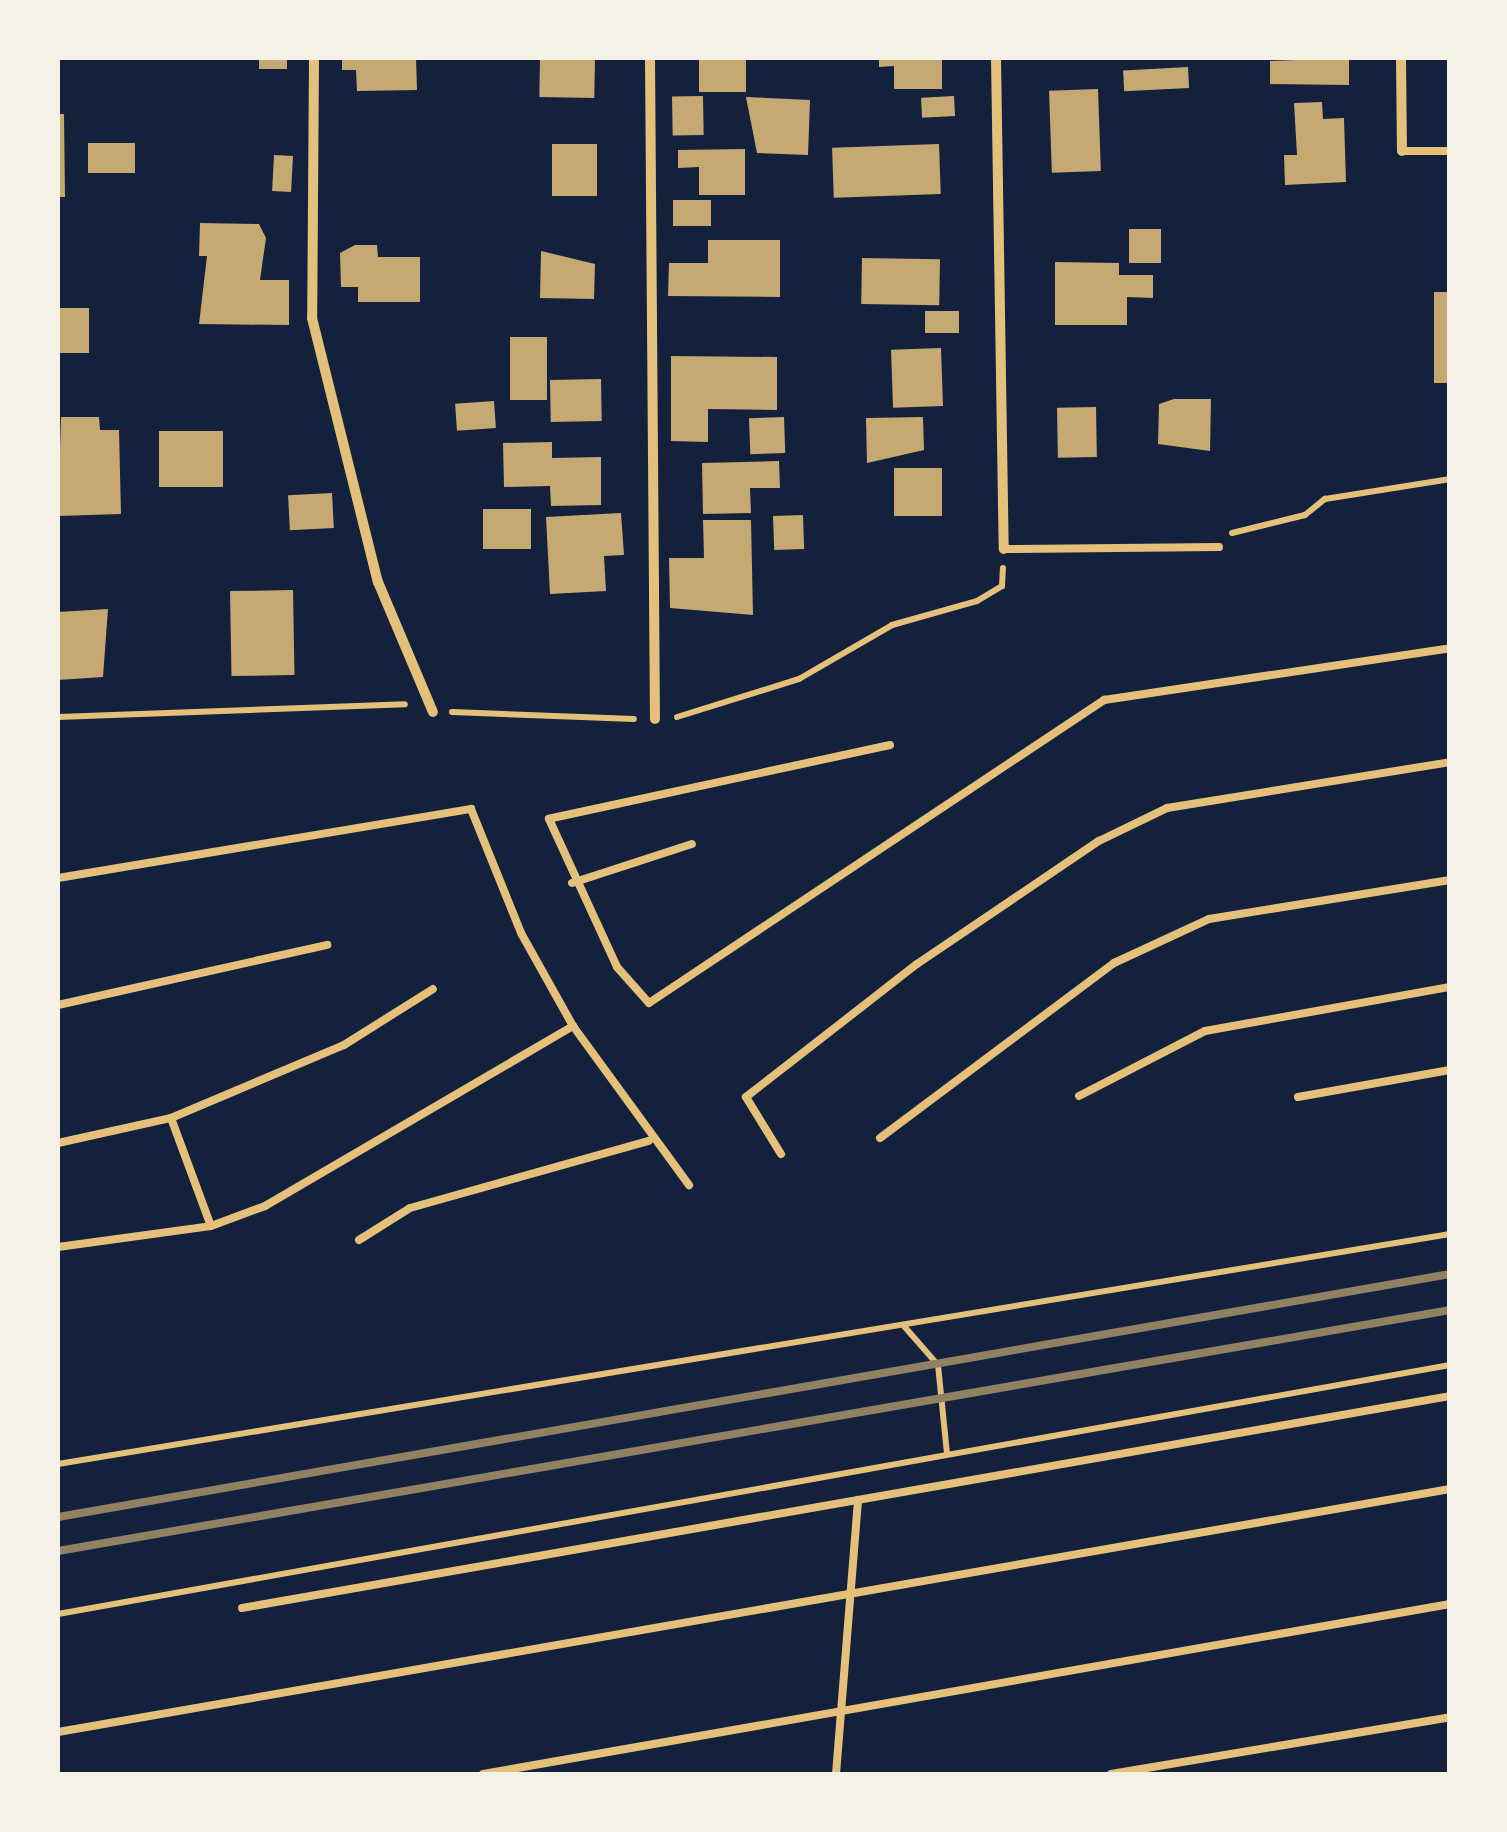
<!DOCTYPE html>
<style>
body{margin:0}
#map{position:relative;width:1507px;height:1832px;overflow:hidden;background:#14213d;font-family:Arial,sans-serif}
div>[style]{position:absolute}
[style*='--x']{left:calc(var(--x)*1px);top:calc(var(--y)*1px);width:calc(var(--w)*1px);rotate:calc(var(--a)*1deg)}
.building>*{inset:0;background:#c6a872;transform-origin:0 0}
.path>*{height:6px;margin:-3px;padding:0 3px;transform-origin:3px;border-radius:3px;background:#e5c07b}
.service>*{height:8px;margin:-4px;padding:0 4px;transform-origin:4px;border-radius:4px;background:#e5c07b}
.minor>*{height:10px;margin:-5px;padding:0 5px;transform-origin:5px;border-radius:5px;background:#e5c07b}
.rail>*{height:8px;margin:-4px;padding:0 4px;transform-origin:4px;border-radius:4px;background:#918062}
span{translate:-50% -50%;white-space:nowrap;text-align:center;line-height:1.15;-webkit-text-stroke:10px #f6f1e7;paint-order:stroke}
.frame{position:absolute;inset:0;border:60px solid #f6f1e7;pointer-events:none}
</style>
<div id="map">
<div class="building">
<div style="left:259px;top:58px;width:28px;height:11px"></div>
<div style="clip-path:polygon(342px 58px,416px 58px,417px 90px,357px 91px,356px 70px,342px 70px)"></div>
<div style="left:540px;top:58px;width:55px;height:39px;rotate:1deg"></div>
<div style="left:699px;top:58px;width:47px;height:34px"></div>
<div style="clip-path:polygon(879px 58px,942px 58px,942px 89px,894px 89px,894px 66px,879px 67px)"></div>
<div style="clip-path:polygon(1349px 58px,1349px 85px,1270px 84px,1270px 61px)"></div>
<div style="left:1188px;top:67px;width:21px;height:65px;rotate:87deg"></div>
<div style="left:1098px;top:89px;width:82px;height:49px;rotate:88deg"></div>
<div style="left:703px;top:96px;width:39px;height:31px;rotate:89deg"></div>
<div style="left:954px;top:96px;width:20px;height:33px;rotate:87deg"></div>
<div style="clip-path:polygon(746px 97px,810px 100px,808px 155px,757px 153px)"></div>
<div style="clip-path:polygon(1322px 102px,1323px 119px,1344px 118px,1346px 182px,1285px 185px,1284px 155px,1297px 155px,1294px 103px)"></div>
<div style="clip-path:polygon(58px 114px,64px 114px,65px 197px,58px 197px)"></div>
<div style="left:88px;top:143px;width:47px;height:30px"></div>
<div style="left:552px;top:144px;width:45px;height:52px"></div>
<div style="left:939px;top:144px;width:50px;height:107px;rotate:88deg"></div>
<div style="clip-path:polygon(745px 149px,745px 195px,699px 195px,699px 167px,678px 168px,678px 150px)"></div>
<div style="left:274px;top:155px;width:19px;height:36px;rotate:3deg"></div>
<div style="left:673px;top:200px;width:38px;height:26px"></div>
<div style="clip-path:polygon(200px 223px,259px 224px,266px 238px,260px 280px,289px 280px,289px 325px,199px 324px,207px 256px,199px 256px)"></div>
<div style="left:1129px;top:229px;width:32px;height:34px"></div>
<div style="clip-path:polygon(708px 240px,780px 240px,780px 297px,668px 296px,669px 263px,708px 263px)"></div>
<div style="clip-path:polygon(355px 245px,377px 245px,378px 257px,420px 257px,420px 302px,358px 302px,358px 287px,341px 287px,340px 253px)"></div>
<div style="clip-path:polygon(541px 251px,595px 264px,594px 299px,540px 298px)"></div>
<div style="left:862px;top:258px;width:78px;height:46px;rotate:1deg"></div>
<div style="clip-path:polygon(1055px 262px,1119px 263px,1119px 275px,1153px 275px,1153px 298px,1127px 297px,1127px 325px,1055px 325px)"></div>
<div style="left:1434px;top:292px;width:16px;height:91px"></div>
<div style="left:58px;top:308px;width:31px;height:45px"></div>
<div style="left:925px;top:311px;width:34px;height:22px"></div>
<div style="left:510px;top:337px;width:37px;height:63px"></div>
<div style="left:941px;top:348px;width:58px;height:50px;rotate:88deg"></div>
<div style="clip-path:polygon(671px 356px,777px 357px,777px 410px,708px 409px,708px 442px,671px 441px)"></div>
<div style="left:601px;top:379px;width:42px;height:51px;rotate:89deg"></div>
<div style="clip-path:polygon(1174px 399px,1211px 399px,1210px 451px,1158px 444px,1159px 404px)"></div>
<div style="left:494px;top:401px;width:27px;height:39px;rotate:86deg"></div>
<div style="left:1096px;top:407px;width:50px;height:39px;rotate:89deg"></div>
<div style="clip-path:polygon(61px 417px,99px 417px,100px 430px,119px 430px,121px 514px,58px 516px)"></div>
<div style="left:784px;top:417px;width:36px;height:35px;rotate:88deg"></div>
<div style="clip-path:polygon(923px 417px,924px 450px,867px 463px,866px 418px)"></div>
<div style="left:159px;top:431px;width:64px;height:56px"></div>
<div style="clip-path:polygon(552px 442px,552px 458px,601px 457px,601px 505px,551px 506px,550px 486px,504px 487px,503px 443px)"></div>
<div style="clip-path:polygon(779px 461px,780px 488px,750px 488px,751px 513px,703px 514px,702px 463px)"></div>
<div style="left:894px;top:468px;width:48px;height:48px"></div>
<div style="left:332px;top:493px;width:35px;height:44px;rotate:87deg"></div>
<div style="left:531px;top:509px;width:40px;height:48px;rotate:90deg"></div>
<div style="clip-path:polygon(621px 513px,624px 555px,604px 556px,606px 591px,550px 594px,546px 517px)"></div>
<div style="left:803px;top:515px;width:34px;height:30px;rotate:88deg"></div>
<div style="clip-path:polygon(703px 520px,751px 520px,753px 615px,670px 608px,669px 558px,704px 558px)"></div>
<div style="left:293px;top:590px;width:85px;height:63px;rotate:89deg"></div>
<div style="clip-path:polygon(108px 609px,103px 677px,58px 680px,58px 612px)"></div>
</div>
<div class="path">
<div style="--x:1232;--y:533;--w:75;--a:-13.9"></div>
<div style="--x:1305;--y:515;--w:26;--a:-39"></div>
<div style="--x:1325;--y:499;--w:127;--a:-9.1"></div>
<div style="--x:452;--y:712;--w:182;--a:2.2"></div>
<div style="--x:58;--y:717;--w:347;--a:-2.1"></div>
<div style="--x:677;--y:717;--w:128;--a:-17.3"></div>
<div style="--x:799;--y:679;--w:108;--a:-30.1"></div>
<div style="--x:892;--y:625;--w:88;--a:-15.8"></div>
<div style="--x:977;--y:601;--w:29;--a:-31"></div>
<div style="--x:1002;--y:586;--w:18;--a:-87"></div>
<div style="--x:903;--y:1325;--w:53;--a:48.8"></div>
<div style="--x:938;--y:1365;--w:89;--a:84.2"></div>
<div style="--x:58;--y:1464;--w:1411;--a:-9.38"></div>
<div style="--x:58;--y:1614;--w:1414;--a:-10.14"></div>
</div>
<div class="service">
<div style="--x:1402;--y:151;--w:48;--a:0"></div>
<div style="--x:1004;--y:549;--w:215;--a:-0.5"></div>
<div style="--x:890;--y:745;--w:349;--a:167.8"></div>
<div style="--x:549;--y:819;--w:163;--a:65.3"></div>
<div style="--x:617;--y:967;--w:48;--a:48.4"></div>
<div style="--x:649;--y:1003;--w:547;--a:-33.66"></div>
<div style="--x:1104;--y:700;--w:350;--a:-8.5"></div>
<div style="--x:58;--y:878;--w:419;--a:-9.5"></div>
<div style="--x:471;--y:809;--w:134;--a:68"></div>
<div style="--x:521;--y:933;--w:107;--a:60.8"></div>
<div style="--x:573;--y:1026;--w:197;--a:53.9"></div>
<div style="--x:572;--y:883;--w:126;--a:-18"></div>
<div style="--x:58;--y:1005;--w:276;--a:-12.6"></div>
<div style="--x:1079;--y:1096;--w:142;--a:-27.3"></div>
<div style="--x:1205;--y:1031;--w:249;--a:-10.2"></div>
<div style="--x:1298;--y:1097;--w:154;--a:-10.1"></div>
<div style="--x:171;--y:1118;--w:115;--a:69.7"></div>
<div style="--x:880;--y:1138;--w:292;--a:-36.8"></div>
<div style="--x:1114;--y:963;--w:105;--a:-24.9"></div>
<div style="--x:1209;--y:919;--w:244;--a:-9.2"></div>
<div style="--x:58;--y:1143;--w:116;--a:-12.5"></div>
<div style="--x:171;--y:1118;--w:188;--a:-22.9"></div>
<div style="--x:344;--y:1045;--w:105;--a:-32.2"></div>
<div style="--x:781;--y:1154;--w:67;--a:-121.6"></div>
<div style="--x:746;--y:1097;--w:217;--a:-37.9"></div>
<div style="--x:917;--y:964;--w:220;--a:-34.1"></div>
<div style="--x:1099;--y:841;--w:76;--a:-25.9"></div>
<div style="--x:1167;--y:808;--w:287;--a:-9.2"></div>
<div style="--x:359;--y:1240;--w:60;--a:-32.1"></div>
<div style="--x:410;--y:1208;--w:248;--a:-15.7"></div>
<div style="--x:58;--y:1247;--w:154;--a:-7.8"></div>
<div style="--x:211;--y:1226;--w:58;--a:-20.3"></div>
<div style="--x:265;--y:1206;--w:357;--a:-30.3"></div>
<div style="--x:242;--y:1608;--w:1226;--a:-9.95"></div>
<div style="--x:58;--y:1732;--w:1413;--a:-9.9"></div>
<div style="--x:483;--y:1774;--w:982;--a:-9.97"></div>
<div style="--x:836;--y:1774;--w:275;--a:-85.4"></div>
<div style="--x:1111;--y:1774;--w:344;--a:-9.5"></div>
</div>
<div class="minor">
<div style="--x:314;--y:58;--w:260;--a:90.4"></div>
<div style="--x:312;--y:318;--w:272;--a:76"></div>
<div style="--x:378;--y:582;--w:141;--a:67.1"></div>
<div style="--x:650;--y:58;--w:661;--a:89.57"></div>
<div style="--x:996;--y:58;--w:491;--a:89.1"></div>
<div style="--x:1401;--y:58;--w:93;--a:89.4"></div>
</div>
<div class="rail">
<div style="--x:58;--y:1517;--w:1413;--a:-9.9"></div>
<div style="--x:58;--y:1551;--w:1413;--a:-9.82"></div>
</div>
<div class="frame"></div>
</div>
